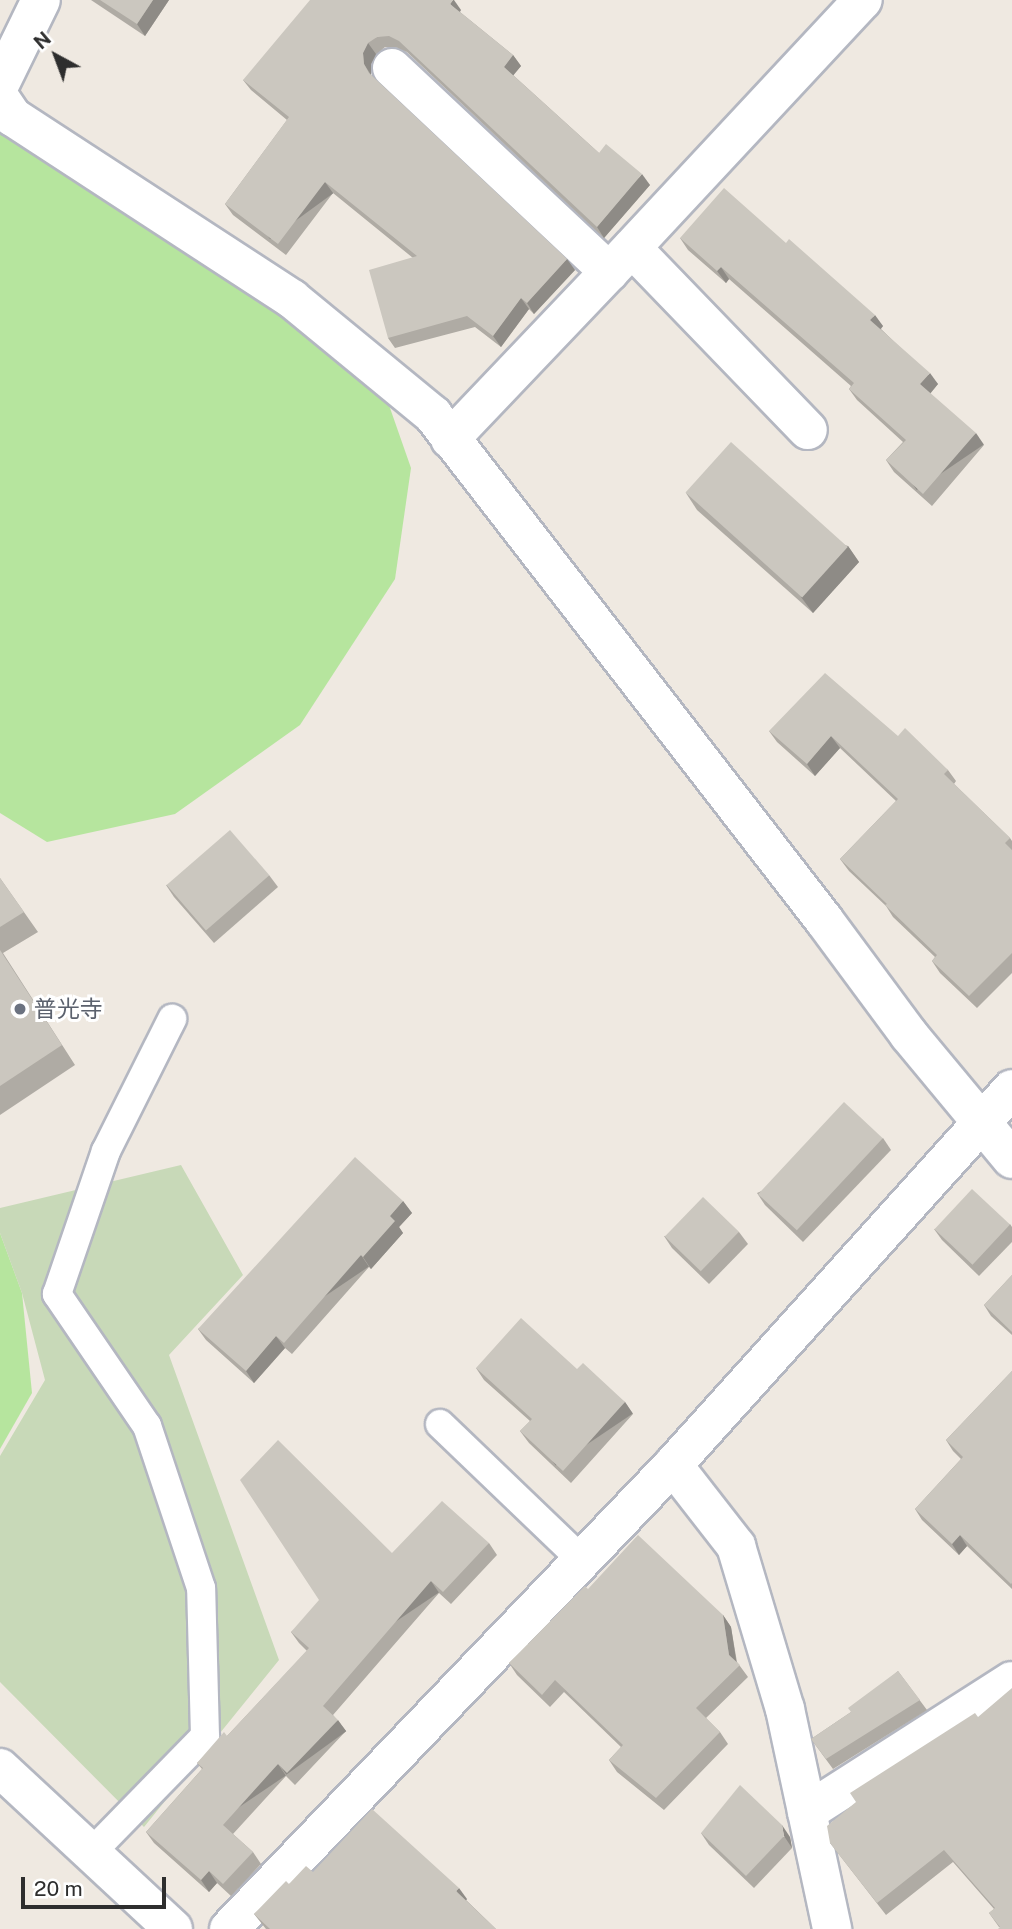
<!DOCTYPE html>
<meta charset="utf-8">
<style>
body{margin:0}
#map{position:relative;width:1012px;height:1929px;overflow:hidden;background:#efe9e1;font-family:"Public Sans","Noto Sans JP",sans-serif}
div>[style]{position:absolute}
[style*='--x']{left:calc(var(--x)*1px);top:calc(var(--y)*1px);width:calc(var(--w)*1px);rotate:calc(var(--a)*1deg)}
.green>*{inset:0;background:#b6e59e}
.cemetery>*{inset:0;background:#c8d9b8}
.roads{filter:drop-shadow(2px 0 #b4b7c1) drop-shadow(-2px 0 #b4b7c1) drop-shadow(0 2px #b4b7c1) drop-shadow(0 -2px #b4b7c1)}
.lane>*{height:28px;margin:-14px;padding:0 14px;transform-origin:14px;border-radius:14px;background:#fff}
.street>*{height:38px;margin:-19px;padding:0 19px;transform-origin:19px;border-radius:19px;background:#fff}
.secondary>*{height:38px;margin:-19px;padding:0 19px;transform-origin:19px;border-radius:19px;background:#fff}
.wall>*{inset:0;background:#afaba4}
.shaded-wall>*{inset:0;background:#8e8b86;transform-origin:0 0}
.building>*{inset:0;background:#cbc7bf;transform-origin:0 0}
.dots>*{width:19px;height:19px;translate:-50% -50%;box-sizing:border-box;border:4px solid #fff;border-radius:50%}
span{translate:-50% -50%;white-space:nowrap;text-align:center;line-height:1.15;-webkit-text-stroke:6px #fff;paint-order:stroke}
.worship-label{font-size:23px;color:#5b616d}
.left{translate:0 -50%;text-align:left}
.north{position:absolute;left:21px;top:21px;width:70px;height:70px;-webkit-text-stroke:5px #fff;paint-order:stroke;rotate:319deg;font-size:19px;font-weight:700;line-height:28px;text-align:center;color:#2e2e2e}
.north::after{content:'';display:block;margin:auto;width:24px;height:32px;background:#2e2e2e;clip-path:polygon(50% 0,100% 100%,50% 72%,0 100%)}
.scale{position:absolute;left:21px;top:1877px;width:145px;height:32px;box-sizing:border-box;border:4px solid #2e2e2e;border-top:0;padding-left:9px;font-size:21px;line-height:24px;white-space:nowrap;color:#2e2e2e;-webkit-text-stroke:5px #fff;paint-order:stroke}
</style>
<div id="map">
<div class="green">
<div style="clip-path:polygon(0 130px,376px 368px,411px 468px,395px 579px,300px 725px,175px 814px,47px 842px,0 813px)"></div>
<div style="clip-path:polygon(0 1233px,22px 1293px,32px 1393px,0 1449px)"></div>
</div>
<div class="cemetery">
<div style="clip-path:polygon(181px 1165px,243px 1275px,169px 1355px,279px 1660px,144px 1827px,0 1682px,0 1456px,45px 1380px,22px 1293px,0 1233px,0 1208px)"></div>
</div>
<div class="roads">
<div class="lane">
<div style="--x:440;--y:1424;--w:197;--a:43.8"></div>
<div style="--x:91;--y:1853;--w:163;--a:-45.7"></div>
<div style="--x:205;--y:1736;--w:148;--a:-91.5"></div>
<div style="--x:201;--y:1588;--w:171;--a:-108.4"></div>
<div style="--x:147;--y:1426;--w:160;--a:-124.3"></div>
<div style="--x:57;--y:1294;--w:151;--a:-71.1"></div>
<div style="--x:106;--y:1151;--w:148;--a:-63.4"></div>
</div>
<div class="street">
<div style="--x:392;--y:68;--w:298;--a:43.2"></div>
<div style="--x:609;--y:272;--w:372;--a:-47"></div>
<div style="--x:0;--y:84;--w:93;--a:-64"></div>
<div style="--x:0;--y:98;--w:23;--a:56"></div>
<div style="--x:13;--y:117;--w:333;--a:33.1"></div>
<div style="--x:292;--y:299;--w:183;--a:39.4"></div>
<div style="--x:433;--y:415;--w:639;--a:52.25"></div>
<div style="--x:824;--y:920;--w:143;--a:53.5"></div>
<div style="--x:909;--y:1035;--w:161;--a:50.3"></div>
<div style="--x:632;--y:248;--w:253;--a:46"></div>
<div style="--x:450;--y:439;--w:231;--a:-46.4"></div>
<div style="--x:673;--y:1465;--w:103;--a:52.1"></div>
<div style="--x:736;--y:1546;--w:170;--a:73.3"></div>
<div style="--x:785;--y:1709;--w:225;--a:77.9"></div>
<div style="--x:807;--y:1812;--w:243;--a:-32.6"></div>
<div style="--x:229;--y:1929;--w:642;--a:-46.26"></div>
<div style="--x:673;--y:1465;--w:506;--a:-47.96"></div>
</div>
<div class="secondary">
<div style="--x:0;--y:1768;--w:236;--a:42.9"></div>
</div>
</div>
<div class="wall">
<div style="clip-path:polygon(91px 0,169px 0,145px 36px)"></div>
<div style="clip-path:polygon(461px 10px,460px 12px,513px 55px,521px 66px,513px 75px,599px 153px,650px 185px,604px 238px,407px 52px,396px 47px,385px 47px,376px 54px,371px 64px,371px 75px,575px 270px,534px 314px,529px 309px,501px 347px,475px 327px,395px 348px,388px 338px,413px 258px,333px 193px,286px 255px,233px 215px,225px 204px,287px 120px,251px 90px,243px 80px)"></div>
<div style="clip-path:polygon(680px 238px,786px 243px,883px 326px,881px 329px,938px 384px,930px 394px,984px 445px,932px 506px,894px 472px,886px 460px,903px 442px,857px 400px,849px 389px,851px 386px,729px 279px,726px 283px,688px 250px)"></div>
<div style="clip-path:polygon(686px 493px,848px 546px,859px 562px,813px 613px,697px 510px)"></div>
<div style="clip-path:polygon(769px 731px,898px 736px,948px 770px,956px 781px,954px 784px,1010px 838px,1012px 841px,1012px 973px,977px 1008px,940px 973px,932px 961px,935px 957px,893px 917px,886px 906px,849px 871px,840px 859px,896px 801px,840px 748px,815px 776px,777px 742px)"></div>
<div style="clip-path:polygon(269px 875px,278px 887px,214px 943px,174px 897px,166px 885px)"></div>
<div style="clip-path:polygon(0 878px,38px 932px,3px 953px,75px 1065px,0 1115px)"></div>
<div style="clip-path:polygon(883px 1138px,891px 1150px,803px 1242px,765px 1205px,757px 1193px)"></div>
<div style="clip-path:polygon(403px 1201px,412px 1213px,399px 1227px,403px 1233px,371px 1269px,369px 1267px,292px 1354px,285px 1348px,254px 1383px,206px 1340px,198px 1329px)"></div>
<div style="clip-path:polygon(1010px 1224px,1012px 1227px,1012px 1242px,979px 1276px,942px 1240px,934px 1229px)"></div>
<div style="clip-path:polygon(739px 1232px,748px 1244px,709px 1284px,672px 1248px,664px 1236px)"></div>
<div style="clip-path:polygon(1012px 1275px,1012px 1335px,991px 1316px,984px 1305px)"></div>
<div style="clip-path:polygon(476px 1368px,577px 1369px,625px 1402px,633px 1414px,571px 1483px,529px 1443px,520px 1431px,530px 1421px,484px 1380px)"></div>
<div style="clip-path:polygon(1012px 1371px,1012px 1589px,967px 1546px,959px 1555px,922px 1520px,915px 1509px,961px 1459px,953px 1451px,946px 1440px)"></div>
<div style="clip-path:polygon(489px 1543px,497px 1555px,451px 1604px,439px 1593px,333px 1715px,346px 1731px,295px 1785px,286px 1776px,233px 1834px,253px 1852px,261px 1864px,231px 1896px,217px 1883px,209px 1892px,154px 1843px,146px 1832px,202px 1769px,197px 1763px,227px 1736px,307px 1651px,299px 1643px,291px 1632px,392px 1553px)"></div>
<div style="clip-path:polygon(588px 1589px,723px 1615px,731px 1627px,737px 1662px,748px 1677px,706px 1718px,720px 1732px,728px 1744px,664px 1810px,617px 1772px,609px 1760px,621px 1747px,564px 1692px,550px 1707px,517px 1675px,509px 1663px)"></div>
<div style="clip-path:polygon(898px 1671px,927px 1710px,833px 1769px,811px 1739px,851px 1712px)"></div>
<div style="clip-path:polygon(978px 1717px,1012px 1929px,999px 1927px,989px 1913px,994px 1909px,953px 1862px,886px 1915px,830px 1843px)"></div>
<div style="clip-path:polygon(701px 1833px,790px 1837px,792px 1848px,754px 1888px,709px 1845px)"></div>
<div style="clip-path:polygon(313px 1872px,467px 1899px,466px 1900px,496px 1929px,266px 1929px,254px 1914px,289px 1884px)"></div>
</div>
<div class="shaded-wall">
<div style="clip-path:polygon(153px 0,169px 0,145px 36px,137px 24px)"></div>
<div style="clip-path:polygon(453px 0,454px 0,461px 10px,458px 14px,450px 4px)"></div>
<div style="clip-path:polygon(368px 43px,376px 54px,371px 64px,371px 75px,364px 64px,363px 53px)"></div>
<div style="clip-path:polygon(513px 55px,521px 66px,512px 77px,504px 67px)"></div>
<div style="clip-path:polygon(642px 174px,650px 185px,604px 238px,597px 227px)"></div>
<div style="left:325px;top:182px;width:14px;height:78px;rotate:54deg"></div>
<div style="clip-path:polygon(567px 259px,575px 270px,534px 314px,527px 303px)"></div>
<div style="clip-path:polygon(721px 267px,729px 279px,726px 283px,717px 271px)"></div>
<div style="clip-path:polygon(521px 298px,529px 309px,501px 347px,493px 336px)"></div>
<div style="clip-path:polygon(875px 315px,883px 326px,878px 332px,870px 320px)"></div>
<div style="clip-path:polygon(930px 373px,938px 384px,928px 396px,920px 384px)"></div>
<div style="left:976px;top:433px;width:14px;height:81px;rotate:56deg"></div>
<div style="clip-path:polygon(848px 546px,859px 562px,813px 613px,801px 597px)"></div>
<div style="clip-path:polygon(831px 736px,840px 748px,815px 776px,807px 764px)"></div>
<div style="clip-path:polygon(403px 1201px,412px 1213px,399px 1227px,403px 1233px,371px 1269px,363px 1257px,390px 1216px)"></div>
<div style="left:361px;top:1255px;width:14px;height:117px;rotate:56deg"></div>
<div style="clip-path:polygon(276px 1336px,285px 1348px,254px 1383px,246px 1371px)"></div>
<div style="left:625px;top:1402px;width:14px;height:93px;rotate:56deg"></div>
<div style="clip-path:polygon(960px 1535px,967px 1546px,959px 1555px,952px 1544px)"></div>
<div style="left:431px;top:1581px;width:14px;height:165px;rotate:56deg"></div>
<div style="clip-path:polygon(723px 1615px,731px 1627px,737px 1666px,729px 1655px)"></div>
<div style="left:338px;top:1720px;width:14px;height:74px;rotate:54deg"></div>
<div style="left:278px;top:1764px;width:14px;height:82px;rotate:56deg"></div>
<div style="clip-path:polygon(782px 1825px,790px 1837px,792px 1848px,784px 1836px)"></div>
<div style="clip-path:polygon(209px 1871px,217px 1883px,209px 1892px,201px 1880px)"></div>
<div style="clip-path:polygon(459px 1888px,467px 1899px,464px 1903px,456px 1891px)"></div>
</div>
<div class="building">
<div style="clip-path:polygon(100px 0,153px 0,137px 24px)"></div>
<div style="clip-path:polygon(310px 0,453px 0,450px 4px,513px 55px,504px 67px,599px 153px,606px 144px,642px 174px,597px 227px,399px 41px,389px 36px,377px 37px,368px 43px,363px 53px,364px 64px,369px 73px,567px 259px,527px 303px,521px 298px,493px 336px,467px 316px,388px 338px,369px 270px,417px 256px,325px 182px,278px 244px,225px 204px,289px 117px,243px 80px)"></div>
<div style="clip-path:polygon(724px 188px,786px 243px,789px 239px,875px 315px,870px 320px,930px 373px,920px 384px,976px 433px,923px 494px,886px 460px,906px 440px,849px 389px,854px 383px,721px 267px,717px 271px,680px 238px)"></div>
<div style="left:731px;top:442px;width:157px;height:68px;rotate:42deg"></div>
<div style="clip-path:polygon(825px 673px,898px 736px,905px 728px,948px 770px,944px 774px,1010px 838px,1005px 843px,1012px 850px,1012px 953px,969px 996px,932px 961px,937px 955px,885px 905px,887px 904px,840px 859px,898px 799px,831px 736px,807px 764px,769px 731px)"></div>
<div style="left:230px;top:830px;width:60px;height:84px;rotate:49deg"></div>
<div style="clip-path:polygon(0 878px,24px 912px,0 927px)"></div>
<div style="clip-path:polygon(0 950px,62px 1045px,0 1086px)"></div>
<div style="left:844px;top:1102px;width:53px;height:126px;rotate:43deg"></div>
<div style="clip-path:polygon(355px 1157px,403px 1201px,390px 1216px,395px 1221px,363px 1257px,361px 1255px,284px 1343px,276px 1336px,246px 1371px,198px 1329px)"></div>
<div style="left:972px;top:1189px;width:52px;height:55px;rotate:43deg"></div>
<div style="left:703px;top:1197px;width:50px;height:55px;rotate:44deg"></div>
<div style="clip-path:polygon(1012px 1275px,1012px 1332px,984px 1305px)"></div>
<div style="clip-path:polygon(521px 1318px,577px 1369px,583px 1363px,625px 1402px,563px 1471px,520px 1431px,532px 1419px,476px 1368px)"></div>
<div style="clip-path:polygon(1012px 1371px,1012px 1583px,1011px 1584px,960px 1535px,952px 1544px,915px 1509px,963px 1457px,946px 1440px)"></div>
<div style="clip-path:polygon(278px 1440px,392px 1553px,442px 1501px,489px 1543px,443px 1592px,431px 1581px,323px 1706px,338px 1720px,287px 1773px,278px 1764px,223px 1825px,253px 1852px,223px 1884px,209px 1871px,201px 1880px,146px 1832px,203px 1768px,197px 1763px,224px 1732px,227px 1736px,309px 1648px,291px 1632px,319px 1600px,240px 1480px)"></div>
<div style="clip-path:polygon(638px 1535px,723px 1615px,729px 1655px,740px 1665px,696px 1708px,720px 1732px,656px 1798px,609px 1760px,623px 1745px,555px 1680px,542px 1695px,509px 1663px,585px 1586px,588px 1589px)"></div>
<div style="clip-path:polygon(898px 1671px,920px 1700px,826px 1759px,811px 1739px,851px 1712px,848px 1708px)"></div>
<div style="clip-path:polygon(1012px 1688px,1012px 1929px,998px 1929px,1000px 1927px,989px 1913px,995px 1908px,944px 1850px,877px 1903px,830px 1843px,827px 1826px,856px 1802px,850px 1793px,975px 1713px,978px 1717px)"></div>
<div style="clip-path:polygon(740px 1785px,782px 1825px,784px 1836px,746px 1876px,701px 1833px)"></div>
<div style="clip-path:polygon(372px 1809px,459px 1888px,456px 1891px,496px 1929px,270px 1929px,254px 1914px,286px 1881px,289px 1884px,306px 1866px,313px 1872px)"></div>
</div>
<div class="dots">
<div style="left:20px;top:1009px;background:#6b7280"></div>
</div>
<div class="worship-label">
<span class="left" style="left:34px;top:1009px">普光寺</span>
</div>
<div class="north">N</div>
<div class="scale">20 m</div>
</div>
